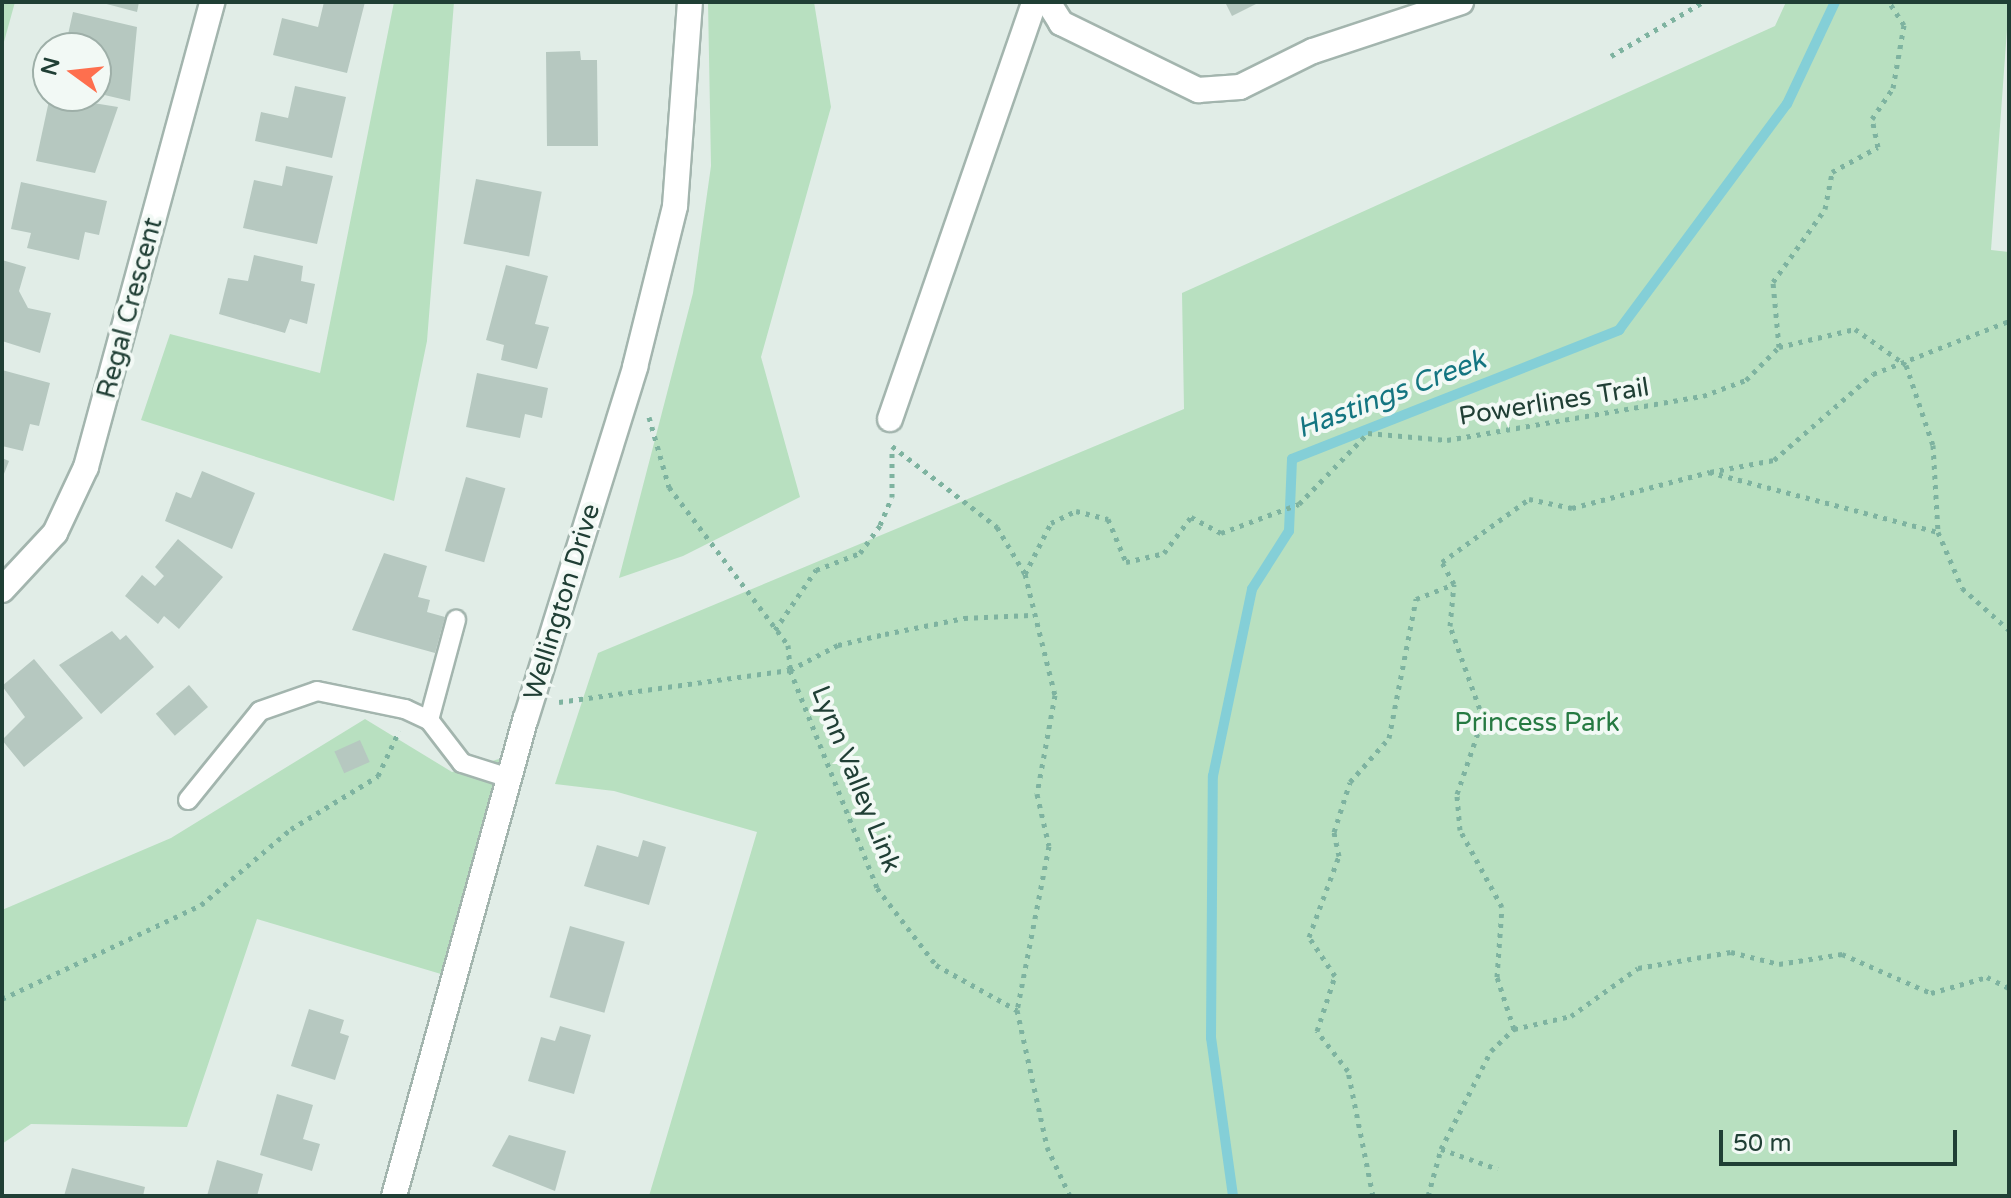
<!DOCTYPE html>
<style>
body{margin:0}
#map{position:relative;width:2011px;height:1198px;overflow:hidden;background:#e1ede7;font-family:"Varela Round",sans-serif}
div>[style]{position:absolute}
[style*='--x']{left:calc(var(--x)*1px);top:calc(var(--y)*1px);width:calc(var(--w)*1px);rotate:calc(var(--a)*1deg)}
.green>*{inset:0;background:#b8e0c0}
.stream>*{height:10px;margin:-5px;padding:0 5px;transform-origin:5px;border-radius:5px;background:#84cfd7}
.building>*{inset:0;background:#b6c8c0;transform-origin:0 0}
.path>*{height:5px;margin-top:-2.5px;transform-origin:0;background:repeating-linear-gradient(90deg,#7eb3a0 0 4px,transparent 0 10px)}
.roads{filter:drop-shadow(2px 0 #a3b5ae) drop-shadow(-2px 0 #a3b5ae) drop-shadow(0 2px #a3b5ae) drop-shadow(0 -2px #a3b5ae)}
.service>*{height:18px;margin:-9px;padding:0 9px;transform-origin:9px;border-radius:9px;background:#fff}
.minor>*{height:24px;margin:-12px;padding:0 12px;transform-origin:12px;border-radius:12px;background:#fff}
span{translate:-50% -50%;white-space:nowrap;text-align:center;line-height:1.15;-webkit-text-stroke:8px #f2f9f5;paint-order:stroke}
.street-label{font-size:26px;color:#203f35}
.park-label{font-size:26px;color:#267a42}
.water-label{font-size:28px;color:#147581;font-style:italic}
.frame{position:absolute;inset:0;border:4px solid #203f35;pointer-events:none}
.north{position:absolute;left:32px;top:32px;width:80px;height:80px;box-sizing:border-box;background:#f2f9f5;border:2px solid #9eafa8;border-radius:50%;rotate:285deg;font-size:22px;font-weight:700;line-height:32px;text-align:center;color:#203f35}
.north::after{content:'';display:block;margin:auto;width:28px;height:36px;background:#fe6f4e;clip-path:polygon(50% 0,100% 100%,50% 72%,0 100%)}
.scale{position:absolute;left:1719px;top:1130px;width:238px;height:36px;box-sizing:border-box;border:4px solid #203f35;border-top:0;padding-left:10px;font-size:24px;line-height:28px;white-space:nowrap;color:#203f35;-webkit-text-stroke:6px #f2f9f5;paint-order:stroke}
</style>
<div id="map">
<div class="green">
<div style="clip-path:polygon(2px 2px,15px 2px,2px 49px)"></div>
<div style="clip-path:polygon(394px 2px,454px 2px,427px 341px,394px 501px,141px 420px,170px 334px,320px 373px)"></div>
<div style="clip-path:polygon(708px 2px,814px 2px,831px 107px,761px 357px,800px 497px,683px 556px,619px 578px,693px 293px,711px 166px)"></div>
<div style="clip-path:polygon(1786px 2px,2009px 2px,1991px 250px,2009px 252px,2009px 1196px,649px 1196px,757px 832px,614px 791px,555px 784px,598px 653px,1184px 409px,1182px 293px,1775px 26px)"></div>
<div style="clip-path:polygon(365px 719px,452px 772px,517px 754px,451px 977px,257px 919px,187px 1127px,31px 1124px,2px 1144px,2px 910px,171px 838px)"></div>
</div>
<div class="stream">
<div style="--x:1233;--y:1196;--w:160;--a:-97.9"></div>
<div style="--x:1211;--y:1038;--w:262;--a:-89.6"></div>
<div style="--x:1213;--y:776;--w:191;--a:-78.2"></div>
<div style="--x:1252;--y:589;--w:69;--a:-57.5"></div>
<div style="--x:1289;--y:531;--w:72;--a:-87.6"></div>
<div style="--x:1292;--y:459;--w:352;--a:-21.5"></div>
<div style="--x:1619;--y:330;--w:282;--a:-53.4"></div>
<div style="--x:1787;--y:104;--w:113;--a:-64.8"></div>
</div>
<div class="building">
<div style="clip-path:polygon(99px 2px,139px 2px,137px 12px)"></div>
<div style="clip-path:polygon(324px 2px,365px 2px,347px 73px,273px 55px,282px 18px,318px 27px)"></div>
<div style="clip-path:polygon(1225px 2px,1260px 2px,1232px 16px)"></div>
<div style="clip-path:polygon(73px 12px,137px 27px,130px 101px,96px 93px,96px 48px,65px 48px)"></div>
<div style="clip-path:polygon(580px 51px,581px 60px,597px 60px,598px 146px,547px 146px,546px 52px)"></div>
<div style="clip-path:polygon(295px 86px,346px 97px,332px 158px,255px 141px,261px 112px,288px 118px)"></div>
<div style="clip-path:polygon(50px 96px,118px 107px,95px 173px,36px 161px)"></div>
<div style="clip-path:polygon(286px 166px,333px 176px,317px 244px,243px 228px,254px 180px,282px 186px)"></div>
<div style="left:476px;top:179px;width:67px;height:66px;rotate:11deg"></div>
<div style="clip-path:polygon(21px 182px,107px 201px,99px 235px,85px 232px,79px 260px,27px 248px,31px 233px,11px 229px)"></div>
<div style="clip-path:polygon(254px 255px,303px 266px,301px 281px,315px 284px,307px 324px,290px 319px,285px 333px,219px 314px,228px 278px,248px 281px)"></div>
<div style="clip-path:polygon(2px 260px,26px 267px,19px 291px,28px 308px,51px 313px,40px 353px,2px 341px)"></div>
<div style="clip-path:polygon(506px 265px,548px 276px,535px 324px,549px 327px,537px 369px,501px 360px,504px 345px,486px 340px)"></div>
<div style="clip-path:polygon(2px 370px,50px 383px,39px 426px,30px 424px,23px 451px,2px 446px)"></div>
<div style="clip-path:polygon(477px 373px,548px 388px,542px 418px,525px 414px,520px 438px,466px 427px)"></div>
<div style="clip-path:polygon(2px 458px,9px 461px,2px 479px)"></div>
<div style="clip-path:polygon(202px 471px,255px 493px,232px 549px,165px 521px,176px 492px,191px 498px)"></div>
<div style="left:466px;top:477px;width:41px;height:77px;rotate:16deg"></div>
<div style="clip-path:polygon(178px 539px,223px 577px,179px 629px,164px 616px,158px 624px,125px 596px,142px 575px,155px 586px,164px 576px,155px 567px)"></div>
<div style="clip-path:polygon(384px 553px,427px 566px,418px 597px,430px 600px,427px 612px,445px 617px,435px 653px,352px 630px)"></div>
<div style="clip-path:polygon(112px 631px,120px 640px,126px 635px,154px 667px,101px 714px,59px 665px)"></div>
<div style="clip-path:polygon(34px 659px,83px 718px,24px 767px,2px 740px,25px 717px,2px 686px)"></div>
<div style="left:189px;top:685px;width:29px;height:44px;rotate:49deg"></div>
<div style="left:360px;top:740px;width:24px;height:28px;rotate:66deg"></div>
<div style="clip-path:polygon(643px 840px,666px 847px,649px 905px,584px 886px,597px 845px,638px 857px)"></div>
<div style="left:570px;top:926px;width:57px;height:74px;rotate:16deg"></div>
<div style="clip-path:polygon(309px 1009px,344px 1020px,340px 1033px,349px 1036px,335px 1080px,291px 1066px)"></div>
<div style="clip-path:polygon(560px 1026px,591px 1035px,574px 1094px,528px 1081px,541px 1037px,555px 1041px)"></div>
<div style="clip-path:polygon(277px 1094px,313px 1105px,303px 1139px,320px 1144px,312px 1171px,260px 1155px)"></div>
<div style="clip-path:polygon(509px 1135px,566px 1151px,555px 1191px,492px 1166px)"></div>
<div style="clip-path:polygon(217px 1160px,263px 1174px,257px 1196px,207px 1196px)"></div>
<div style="clip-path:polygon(72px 1168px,145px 1187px,143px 1196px,64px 1196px)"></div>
</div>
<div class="path">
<div style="--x:1611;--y:56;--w:107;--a:-30.4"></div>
<div style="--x:1779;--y:347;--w:65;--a:-95.3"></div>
<div style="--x:1773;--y:282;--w:90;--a:-54.5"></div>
<div style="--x:1825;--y:209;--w:38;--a:-79"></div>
<div style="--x:1832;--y:172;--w:52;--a:-28.5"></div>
<div style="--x:1878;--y:147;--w:29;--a:-102"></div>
<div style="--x:1872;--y:119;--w:37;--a:-56"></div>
<div style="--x:1893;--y:88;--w:64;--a:-80.1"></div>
<div style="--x:1904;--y:25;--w:27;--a:-123"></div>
<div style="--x:1779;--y:347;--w:78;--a:-13.3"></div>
<div style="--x:1855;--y:329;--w:62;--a:35.2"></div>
<div style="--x:1906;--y:365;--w:84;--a:71.4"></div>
<div style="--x:1933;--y:445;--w:87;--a:86.7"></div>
<div style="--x:1938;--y:532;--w:61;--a:66.8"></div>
<div style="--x:1962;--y:588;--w:63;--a:41.8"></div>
<div style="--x:649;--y:417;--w:73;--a:74.1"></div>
<div style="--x:669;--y:487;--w:198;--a:53"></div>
<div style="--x:788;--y:645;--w:25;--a:85"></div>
<div style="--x:790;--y:670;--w:235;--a:68.2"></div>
<div style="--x:877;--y:888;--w:97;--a:52.5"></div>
<div style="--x:936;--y:965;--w:93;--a:29.1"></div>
<div style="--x:1017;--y:1010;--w:140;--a:77.6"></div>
<div style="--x:1047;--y:1147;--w:54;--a:64.9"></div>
<div style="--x:892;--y:446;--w:133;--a:37.6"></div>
<div style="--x:997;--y:527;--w:55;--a:59.2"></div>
<div style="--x:1025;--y:574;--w:125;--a:76.1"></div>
<div style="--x:1055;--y:695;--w:101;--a:100.3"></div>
<div style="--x:1037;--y:794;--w:53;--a:77"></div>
<div style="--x:1049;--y:846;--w:167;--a:101"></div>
<div style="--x:1710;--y:472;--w:65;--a:-10.6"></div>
<div style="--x:1774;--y:460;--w:131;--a:-41"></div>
<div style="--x:1873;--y:374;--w:146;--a:-21.3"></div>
<div style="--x:1025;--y:574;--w:57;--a:-63"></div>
<div style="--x:1051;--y:523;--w:28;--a:-26"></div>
<div style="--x:1076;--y:511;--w:33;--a:14"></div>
<div style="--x:1108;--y:519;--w:47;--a:67.3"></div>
<div style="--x:1126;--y:562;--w:39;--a:-13"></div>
<div style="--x:1164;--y:553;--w:45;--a:-53.1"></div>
<div style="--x:1191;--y:517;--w:34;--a:28"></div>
<div style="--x:1221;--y:533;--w:83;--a:-20.4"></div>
<div style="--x:1299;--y:504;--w:99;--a:-45.8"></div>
<div style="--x:1368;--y:433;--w:79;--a:5.1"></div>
<div style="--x:1447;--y:440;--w:260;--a:-9.8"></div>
<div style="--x:1703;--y:396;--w:46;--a:-20.4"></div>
<div style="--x:1746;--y:380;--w:47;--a:-45"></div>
<div style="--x:775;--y:630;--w:73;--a:-55.7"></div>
<div style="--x:816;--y:570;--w:47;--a:-21.1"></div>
<div style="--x:860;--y:553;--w:34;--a:-54"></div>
<div style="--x:880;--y:525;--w:30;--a:-67"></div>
<div style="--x:892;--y:497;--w:48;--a:-90"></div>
<div style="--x:559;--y:702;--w:233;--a:-7.9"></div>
<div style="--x:790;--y:670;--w:54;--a:-27.5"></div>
<div style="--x:838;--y:645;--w:48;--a:-13.2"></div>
<div style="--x:885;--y:634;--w:81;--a:-11.4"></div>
<div style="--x:964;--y:618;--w:66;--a:-2.6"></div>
<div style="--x:2;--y:999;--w:220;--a:-25.3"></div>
<div style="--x:201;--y:905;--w:118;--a:-40.2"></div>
<div style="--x:291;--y:829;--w:102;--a:-31.3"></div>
<div style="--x:378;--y:776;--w:50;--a:-65"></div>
<div style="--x:1514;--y:1029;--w:55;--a:-108.1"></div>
<div style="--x:1497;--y:977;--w:70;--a:-85.9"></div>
<div style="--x:1502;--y:907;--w:88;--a:-118.6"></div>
<div style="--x:1460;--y:830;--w:36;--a:-95"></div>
<div style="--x:1457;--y:794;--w:80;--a:-71.1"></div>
<div style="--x:1483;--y:718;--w:98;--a:-109.7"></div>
<div style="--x:1450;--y:626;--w:42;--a:-84.6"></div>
<div style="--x:1454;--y:584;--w:25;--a:-119"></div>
<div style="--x:1442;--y:562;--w:107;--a:-35.9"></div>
<div style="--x:1529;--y:499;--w:44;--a:11.8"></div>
<div style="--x:1572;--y:508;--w:142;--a:-14.7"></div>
<div style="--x:1709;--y:472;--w:237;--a:14.7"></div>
<div style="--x:1514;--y:1029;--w:58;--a:-12.8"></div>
<div style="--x:1571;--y:1016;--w:82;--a:-35.6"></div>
<div style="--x:1638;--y:968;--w:94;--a:-9.8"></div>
<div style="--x:1731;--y:952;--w:49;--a:14"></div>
<div style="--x:1779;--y:964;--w:64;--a:-9"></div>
<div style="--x:1842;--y:954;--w:97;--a:23.7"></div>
<div style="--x:1931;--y:993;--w:58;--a:-15.9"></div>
<div style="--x:1987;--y:977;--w:25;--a:27"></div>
<div style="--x:1441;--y:1149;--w:60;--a:19.3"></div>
<div style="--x:1373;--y:1196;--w:127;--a:-101.3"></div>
<div style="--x:1348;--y:1071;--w:51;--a:-127.8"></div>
<div style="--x:1317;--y:1031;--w:58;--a:-71.9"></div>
<div style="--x:1335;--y:976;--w:47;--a:-123.7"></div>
<div style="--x:1309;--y:937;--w:86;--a:-69.7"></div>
<div style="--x:1339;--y:856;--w:25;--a:-102"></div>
<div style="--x:1334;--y:832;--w:52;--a:-72.3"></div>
<div style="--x:1350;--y:782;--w:59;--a:-48.4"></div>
<div style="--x:1389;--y:738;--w:142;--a:-79"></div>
<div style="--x:1416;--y:599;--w:41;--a:-21.5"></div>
<div style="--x:1428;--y:1196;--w:49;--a:-74.5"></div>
<div style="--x:1441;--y:1149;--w:110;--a:-63"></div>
<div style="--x:1491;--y:1051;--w:32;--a:-44"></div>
</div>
<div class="roads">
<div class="service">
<div style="--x:429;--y:720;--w:104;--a:-74.9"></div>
<div style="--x:188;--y:800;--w:114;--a:-51"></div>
<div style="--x:260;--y:711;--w:60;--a:-19.3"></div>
<div style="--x:317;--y:691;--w:90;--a:11.6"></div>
<div style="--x:405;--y:709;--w:26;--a:25"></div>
<div style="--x:429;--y:720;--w:54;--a:52.5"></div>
<div style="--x:462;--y:763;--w:49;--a:17.7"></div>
</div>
<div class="minor">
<div style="--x:1048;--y:2;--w:25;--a:58"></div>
<div style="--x:1061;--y:23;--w:153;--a:26.1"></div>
<div style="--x:1198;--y:90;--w:42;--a:-4.1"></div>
<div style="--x:1240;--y:87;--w:81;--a:-26.3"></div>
<div style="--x:1313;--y:51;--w:156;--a:-18.3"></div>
<div style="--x:890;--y:419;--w:441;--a:-70.9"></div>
<div style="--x:2;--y:590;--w:78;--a:-47.1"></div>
<div style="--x:55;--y:533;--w:73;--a:-64.8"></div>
<div style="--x:86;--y:467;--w:482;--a:-74.8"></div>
<div style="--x:394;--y:1196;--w:496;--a:-74.6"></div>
<div style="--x:526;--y:718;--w:368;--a:-72.7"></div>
<div style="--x:635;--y:367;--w:166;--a:-76"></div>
<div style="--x:675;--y:206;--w:205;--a:-85.8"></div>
</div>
</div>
<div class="street-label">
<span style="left:130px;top:308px;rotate:-75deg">Regal Crescent</span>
<span style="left:1554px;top:402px;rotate:-9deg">Powerlines Trail</span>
<span style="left:562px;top:602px;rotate:-73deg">Wellington Drive</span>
<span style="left:856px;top:779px;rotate:68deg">Lynn Valley Link</span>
</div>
<div class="park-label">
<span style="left:1537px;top:723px">Princess Park</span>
</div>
<div class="water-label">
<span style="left:1391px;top:394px;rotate:-21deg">Hastings Creek</span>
</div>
<div class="frame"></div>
<div class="north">N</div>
<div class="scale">50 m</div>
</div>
